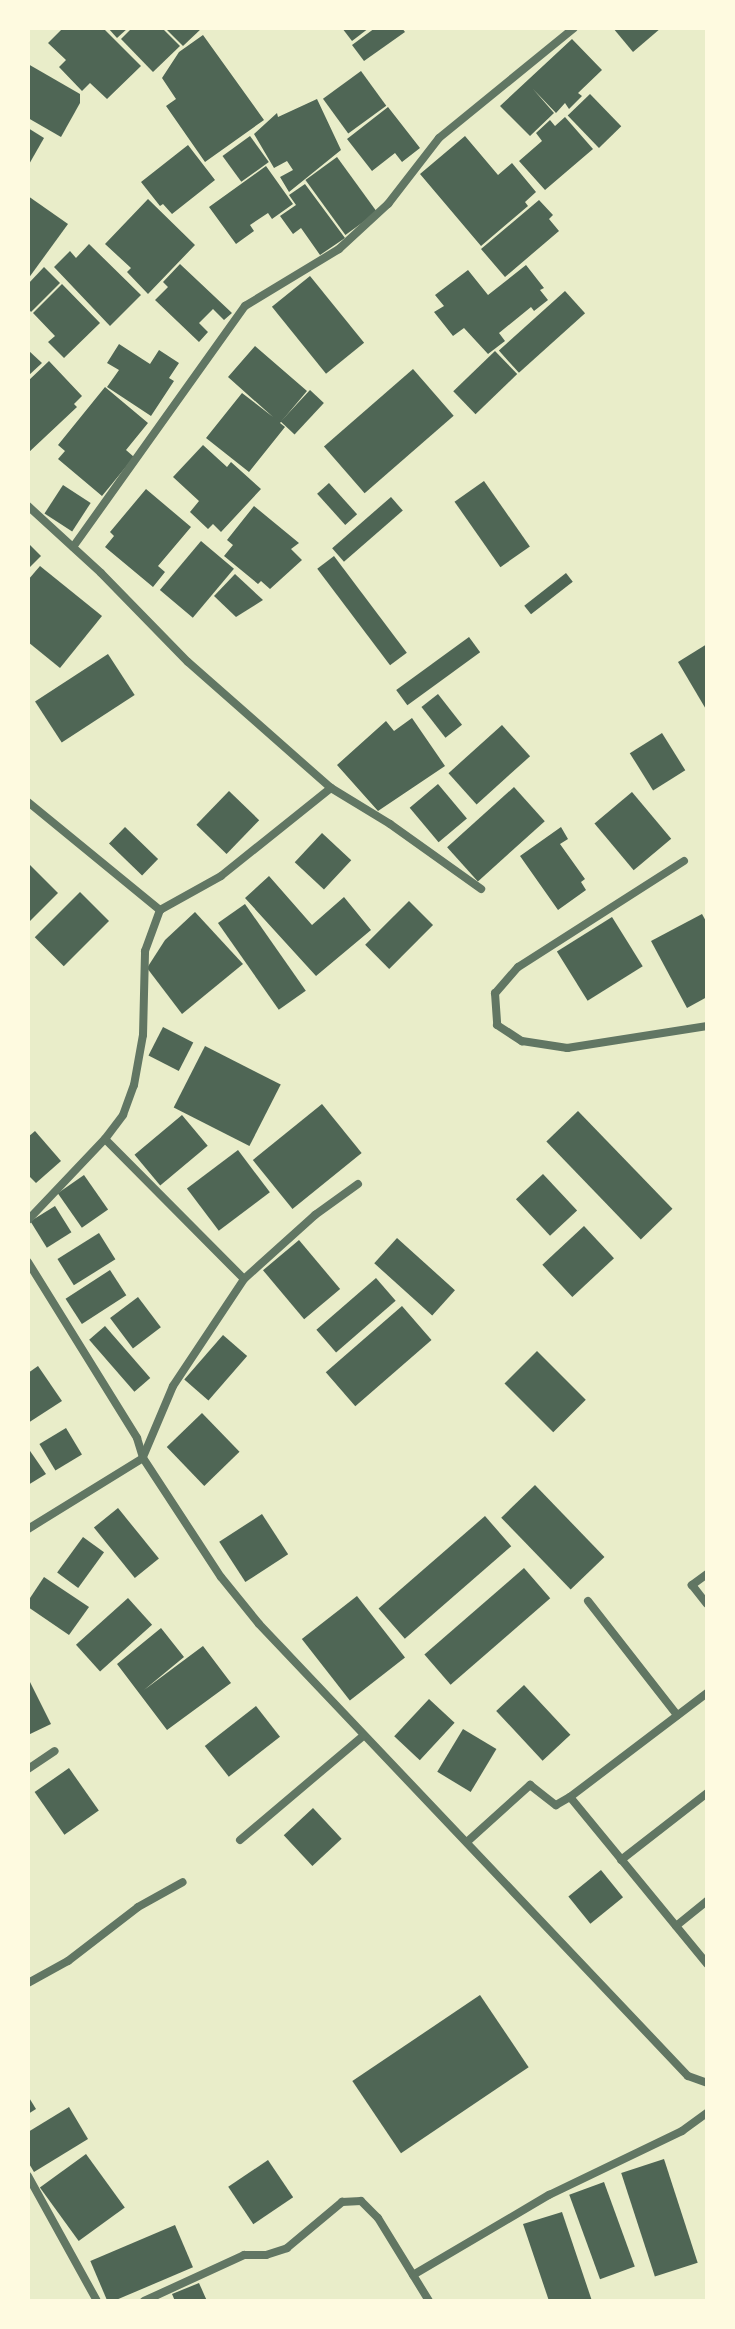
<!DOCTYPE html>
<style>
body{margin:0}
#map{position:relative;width:735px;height:2329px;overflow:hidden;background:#e9edc9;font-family:"Public Sans",sans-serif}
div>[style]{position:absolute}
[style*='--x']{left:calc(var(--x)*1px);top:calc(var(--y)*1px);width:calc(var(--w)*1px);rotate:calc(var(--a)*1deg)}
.building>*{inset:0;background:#4f6655;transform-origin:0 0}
.minor>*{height:8px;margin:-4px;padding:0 4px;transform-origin:4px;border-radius:4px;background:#617663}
span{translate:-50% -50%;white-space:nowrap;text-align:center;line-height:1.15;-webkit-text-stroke:8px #fefae0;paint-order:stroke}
.frame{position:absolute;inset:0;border:30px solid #fefae0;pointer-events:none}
</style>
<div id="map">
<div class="building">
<div style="clip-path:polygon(63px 28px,103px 28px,141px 66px,107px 99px,90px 83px,82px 91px,59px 67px,66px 60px,48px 43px)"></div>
<div style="clip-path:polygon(108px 28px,128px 28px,117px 38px)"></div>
<div style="clip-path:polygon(132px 28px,162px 28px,180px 46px,153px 72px,121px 39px)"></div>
<div style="clip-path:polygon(165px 28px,202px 28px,183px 46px)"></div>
<div style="clip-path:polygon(342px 28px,369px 28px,352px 41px)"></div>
<div style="clip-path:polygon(375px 28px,402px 28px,405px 32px,364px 61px,352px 45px)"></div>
<div style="clip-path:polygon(613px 28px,661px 28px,633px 52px)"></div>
<div style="clip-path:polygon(203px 35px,264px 120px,205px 162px,166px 106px,176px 99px,162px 78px,179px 52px)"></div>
<div style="clip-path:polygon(572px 39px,602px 70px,578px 93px,582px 96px,569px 109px,565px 103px,556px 113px,533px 89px,554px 113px,530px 136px,500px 106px)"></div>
<div style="clip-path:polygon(28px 64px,80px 94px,80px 103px,61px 137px,28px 118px)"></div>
<div style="left:361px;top:71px;width:43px;height:47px;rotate:54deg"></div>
<div style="left:590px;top:94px;width:45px;height:31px;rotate:46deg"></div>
<div style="clip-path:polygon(317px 99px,341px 150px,289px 192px,280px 177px,293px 170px,287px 161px,274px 168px,254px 134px,277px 113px,278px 117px)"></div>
<div style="clip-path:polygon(388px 107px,420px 148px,402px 162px,395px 153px,372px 171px,347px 139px)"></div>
<div style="clip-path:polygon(565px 117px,593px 149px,545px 190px,519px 161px,542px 141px,536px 133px,550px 120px,555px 126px)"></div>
<div style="clip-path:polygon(28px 128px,44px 138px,28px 166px)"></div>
<div style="left:250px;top:136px;width:32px;height:34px;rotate:54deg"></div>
<div style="clip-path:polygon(465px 136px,498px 175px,512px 163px,536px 192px,525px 202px,528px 206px,481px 246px,420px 174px)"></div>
<div style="clip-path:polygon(188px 145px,215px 180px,172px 214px,163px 204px,160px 206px,141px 182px)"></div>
<div style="left:337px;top:157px;width:68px;height:39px;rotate:54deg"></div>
<div style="clip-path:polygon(266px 166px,293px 204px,272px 219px,268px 213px,250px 225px,254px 231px,236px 244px,209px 207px)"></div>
<div style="clip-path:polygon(305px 184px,345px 238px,320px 255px,301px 228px,293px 234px,280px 216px,296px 205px,289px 195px)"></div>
<div style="clip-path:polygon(28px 196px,68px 224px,28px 279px)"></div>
<div style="clip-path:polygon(148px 199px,195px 245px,148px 294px,127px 272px,131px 268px,105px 244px)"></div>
<div style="clip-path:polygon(539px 200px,553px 215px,549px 219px,559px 231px,505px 277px,481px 249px)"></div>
<div style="clip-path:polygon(89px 244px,141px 295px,110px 326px,54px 267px,70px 251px,76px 258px)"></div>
<div style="clip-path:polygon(180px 264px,232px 313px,224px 320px,213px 309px,199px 323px,208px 332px,199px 342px,155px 300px,168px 287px,163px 282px)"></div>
<div style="clip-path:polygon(526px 265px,544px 288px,540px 290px,548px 300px,534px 311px,531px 307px,499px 333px,505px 341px,488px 354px,464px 328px,453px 336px,434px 312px,444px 306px,435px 295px,468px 270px,488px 295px)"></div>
<div style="clip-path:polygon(44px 267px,60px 283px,31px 312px,28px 308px,28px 284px)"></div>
<div style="left:310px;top:276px;width:86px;height:49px;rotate:51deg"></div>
<div style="clip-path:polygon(62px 284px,100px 323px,64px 358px,48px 342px,55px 336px,33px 313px)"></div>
<div style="left:565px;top:291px;width:30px;height:89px;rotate:48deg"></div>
<div style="clip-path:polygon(119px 344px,150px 364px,159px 350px,179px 363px,169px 378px,174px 381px,151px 416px,107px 387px,119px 370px,107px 363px)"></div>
<div style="clip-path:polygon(255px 346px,307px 391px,280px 423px,285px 427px,249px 472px,206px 438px,242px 393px,273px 417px,228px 377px)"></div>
<div style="clip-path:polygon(28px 350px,42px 363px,28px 376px)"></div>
<div style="left:495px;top:351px;width:32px;height:58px;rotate:46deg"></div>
<div style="clip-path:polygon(49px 361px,82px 396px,74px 404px,77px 407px,28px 453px,28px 381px)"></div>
<div style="left:413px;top:369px;width:62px;height:118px;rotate:49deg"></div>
<div style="clip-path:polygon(105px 387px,148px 423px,126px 450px,134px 457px,102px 496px,58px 459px,65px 451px,58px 445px)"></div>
<div style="left:310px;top:390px;width:19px;height:43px;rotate:43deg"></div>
<div style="clip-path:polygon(203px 445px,227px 467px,231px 462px,261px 489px,221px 532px,213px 524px,208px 529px,190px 512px,199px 501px,173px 477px)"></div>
<div style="left:484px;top:481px;width:80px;height:36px;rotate:55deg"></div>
<div style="left:329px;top:483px;width:42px;height:16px;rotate:48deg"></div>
<div style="left:63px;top:485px;width:33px;height:34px;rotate:33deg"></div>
<div style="clip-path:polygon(146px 489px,191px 527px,158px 566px,165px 572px,153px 587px,105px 547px,114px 536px,110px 532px)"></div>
<div style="left:391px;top:497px;width:18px;height:78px;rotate:49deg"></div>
<div style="clip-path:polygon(254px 506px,299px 543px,291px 549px,302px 560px,270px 589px,261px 581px,258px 584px,224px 556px,233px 545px,227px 540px)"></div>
<div style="left:201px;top:541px;width:43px;height:64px;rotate:40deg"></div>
<div style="clip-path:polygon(28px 543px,41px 556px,28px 569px)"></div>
<div style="left:334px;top:556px;width:121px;height:21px;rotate:53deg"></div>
<div style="clip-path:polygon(40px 566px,102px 616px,60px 668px,28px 642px,28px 580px)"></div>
<div style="left:566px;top:573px;width:11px;height:53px;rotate:52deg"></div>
<div style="clip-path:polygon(235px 574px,263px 600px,236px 617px,214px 596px)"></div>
<div style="left:469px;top:637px;width:19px;height:90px;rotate:54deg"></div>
<div style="clip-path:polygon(707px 644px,707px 711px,678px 662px)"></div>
<div style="left:108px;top:654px;width:49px;height:87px;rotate:57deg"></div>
<div style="left:438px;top:694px;width:39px;height:21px;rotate:52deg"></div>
<div style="clip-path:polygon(412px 718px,445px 766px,378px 811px,337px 765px,386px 721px,394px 731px)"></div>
<div style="left:502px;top:725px;width:42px;height:72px;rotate:48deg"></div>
<div style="left:662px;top:733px;width:44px;height:38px;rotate:58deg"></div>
<div style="left:438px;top:784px;width:45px;height:37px;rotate:50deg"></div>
<div style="left:514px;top:787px;width:46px;height:90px;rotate:48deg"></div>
<div style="left:229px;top:791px;width:42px;height:47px;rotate:44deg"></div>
<div style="left:632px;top:792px;width:61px;height:49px;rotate:50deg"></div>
<div style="left:125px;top:827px;width:46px;height:23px;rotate:44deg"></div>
<div style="clip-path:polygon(561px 827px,568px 839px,560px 844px,585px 879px,581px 882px,586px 890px,558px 910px,520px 856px)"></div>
<div style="left:322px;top:833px;width:40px;height:40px;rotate:43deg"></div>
<div style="clip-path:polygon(28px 863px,58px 893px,28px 923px)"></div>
<div style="clip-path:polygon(269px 876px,312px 925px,344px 897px,371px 930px,316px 976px,245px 898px)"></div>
<div style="left:80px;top:892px;width:41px;height:64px;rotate:45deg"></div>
<div style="left:409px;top:901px;width:34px;height:62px;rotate:45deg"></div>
<div style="left:245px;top:904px;width:106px;height:33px;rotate:55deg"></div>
<div style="clip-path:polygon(195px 912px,243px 964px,182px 1014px,147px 968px,165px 940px)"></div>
<div style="clip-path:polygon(702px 914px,707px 923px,707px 997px,687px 1008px,651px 941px)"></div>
<div style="left:612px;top:917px;width:58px;height:65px;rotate:58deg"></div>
<div style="left:163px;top:1027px;width:34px;height:32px;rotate:27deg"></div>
<div style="left:205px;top:1046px;width:85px;height:69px;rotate:27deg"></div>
<div style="left:322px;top:1104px;width:63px;height:89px;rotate:51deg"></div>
<div style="left:578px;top:1111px;width:136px;height:44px;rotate:46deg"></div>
<div style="left:182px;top:1115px;width:40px;height:62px;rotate:50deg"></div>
<div style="clip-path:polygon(35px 1131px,61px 1161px,36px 1183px,28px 1175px,28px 1137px)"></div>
<div style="left:238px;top:1150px;width:53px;height:64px;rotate:53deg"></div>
<div style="left:543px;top:1174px;width:50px;height:37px;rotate:47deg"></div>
<div style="left:84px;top:1175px;width:42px;height:32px;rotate:55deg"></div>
<div style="left:55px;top:1206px;width:31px;height:29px;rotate:58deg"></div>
<div style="left:584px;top:1226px;width:44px;height:57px;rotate:47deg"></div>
<div style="left:99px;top:1233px;width:31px;height:49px;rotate:58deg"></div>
<div style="left:397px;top:1238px;width:78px;height:34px;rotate:42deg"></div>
<div style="left:299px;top:1240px;width:64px;height:47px;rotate:50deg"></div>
<div style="left:110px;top:1270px;width:30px;height:53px;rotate:57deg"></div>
<div style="left:376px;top:1278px;width:30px;height:79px;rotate:49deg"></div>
<div style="left:138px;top:1297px;width:38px;height:35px;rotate:53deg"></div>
<div style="left:402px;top:1306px;width:45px;height:101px;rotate:49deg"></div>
<div style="left:105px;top:1326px;width:69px;height:21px;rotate:49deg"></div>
<div style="left:223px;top:1335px;width:32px;height:59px;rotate:41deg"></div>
<div style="left:537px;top:1351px;width:69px;height:46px;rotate:45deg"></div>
<div style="clip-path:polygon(38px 1366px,62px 1401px,28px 1423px,28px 1373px)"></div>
<div style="left:202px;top:1413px;width:54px;height:49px;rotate:46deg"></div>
<div style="left:66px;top:1428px;width:31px;height:31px;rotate:59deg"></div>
<div style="clip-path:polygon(28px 1448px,46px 1474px,28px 1485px)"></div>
<div style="left:535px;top:1485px;width:100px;height:47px;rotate:46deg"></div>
<div style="left:118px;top:1508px;width:65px;height:31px;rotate:51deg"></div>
<div style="left:262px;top:1514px;width:48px;height:51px;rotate:57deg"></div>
<div style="left:485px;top:1516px;width:40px;height:141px;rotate:49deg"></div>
<div style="left:83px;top:1537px;width:26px;height:44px;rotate:36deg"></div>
<div style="left:524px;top:1568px;width:40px;height:132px;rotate:49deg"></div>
<div style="clip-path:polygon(44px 1577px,89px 1607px,69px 1635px,28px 1607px,28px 1601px)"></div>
<div style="left:357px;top:1596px;width:78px;height:70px;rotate:52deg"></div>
<div style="left:128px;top:1598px;width:36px;height:70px;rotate:48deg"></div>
<div style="clip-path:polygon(161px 1628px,184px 1657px,144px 1690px,203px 1646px,231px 1683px,167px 1730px,117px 1664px)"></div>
<div style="clip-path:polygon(28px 1678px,51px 1724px,28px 1735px)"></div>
<div style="left:524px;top:1685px;width:68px;height:38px;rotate:47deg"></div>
<div style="left:429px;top:1699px;width:35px;height:51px;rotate:43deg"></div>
<div style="left:256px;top:1706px;width:39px;height:65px;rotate:52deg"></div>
<div style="left:463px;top:1729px;width:39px;height:50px;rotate:31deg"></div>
<div style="left:69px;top:1768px;width:52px;height:42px;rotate:55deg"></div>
<div style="left:313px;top:1808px;width:42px;height:40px;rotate:47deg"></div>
<div style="left:601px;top:1870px;width:35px;height:42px;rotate:51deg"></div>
<div style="left:480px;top:1995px;width:87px;height:154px;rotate:56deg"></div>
<div style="clip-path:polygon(28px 2096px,36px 2109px,28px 2114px)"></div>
<div style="clip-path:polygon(69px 2107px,88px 2139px,34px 2172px,28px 2162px,28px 2132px)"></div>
<div style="left:86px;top:2154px;width:66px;height:57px;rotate:54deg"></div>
<div style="left:664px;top:2159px;width:109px;height:45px;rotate:72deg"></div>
<div style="left:268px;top:2160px;width:45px;height:48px;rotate:56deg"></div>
<div style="left:604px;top:2182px;width:90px;height:37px;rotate:70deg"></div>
<div style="clip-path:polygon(562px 2212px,592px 2301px,549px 2301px,523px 2224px)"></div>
<div style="left:175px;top:2225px;width:46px;height:92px;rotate:67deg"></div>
<div style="clip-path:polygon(199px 2283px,207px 2301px,175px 2301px,172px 2294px)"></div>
</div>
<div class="minor">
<div style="--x:28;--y:506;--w:99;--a:42.5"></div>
<div style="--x:101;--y:573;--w:124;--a:45.7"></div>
<div style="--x:188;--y:662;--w:191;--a:41.4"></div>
<div style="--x:331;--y:788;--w:69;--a:31.4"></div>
<div style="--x:390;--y:824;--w:112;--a:35.5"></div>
<div style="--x:73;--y:547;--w:296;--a:-54.5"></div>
<div style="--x:245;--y:306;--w:110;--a:-31.2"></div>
<div style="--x:339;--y:249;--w:67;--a:-42.6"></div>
<div style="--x:388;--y:204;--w:83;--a:-52.3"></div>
<div style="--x:439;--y:138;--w:174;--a:-39.2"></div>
<div style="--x:28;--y:802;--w:171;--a:39.3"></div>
<div style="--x:160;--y:910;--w:70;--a:-29.1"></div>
<div style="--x:221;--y:876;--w:141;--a:-38.7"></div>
<div style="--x:684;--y:861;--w:197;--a:147.4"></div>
<div style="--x:518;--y:967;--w:35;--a:131"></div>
<div style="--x:495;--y:993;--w:32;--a:86"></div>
<div style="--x:497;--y:1025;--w:30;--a:33"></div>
<div style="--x:522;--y:1041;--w:46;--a:8.8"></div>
<div style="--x:567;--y:1048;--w:142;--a:-8.9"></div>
<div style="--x:105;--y:1139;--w:197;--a:45.2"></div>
<div style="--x:28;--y:1220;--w:112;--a:-46.5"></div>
<div style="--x:105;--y:1139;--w:30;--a:-53"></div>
<div style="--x:123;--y:1115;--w:32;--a:-70"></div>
<div style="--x:134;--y:1085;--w:51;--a:-79.8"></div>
<div style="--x:143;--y:1035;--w:84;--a:-88.6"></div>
<div style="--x:145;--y:951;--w:44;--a:-69.9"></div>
<div style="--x:28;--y:1262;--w:207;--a:58.2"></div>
<div style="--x:137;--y:1438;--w:21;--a:73"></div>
<div style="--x:143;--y:1458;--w:142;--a:56.8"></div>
<div style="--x:221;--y:1577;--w:60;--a:51"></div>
<div style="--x:259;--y:1624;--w:623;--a:46.5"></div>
<div style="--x:688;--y:2076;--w:20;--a:20"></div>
<div style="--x:143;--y:1457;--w:77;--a:-67.1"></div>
<div style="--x:173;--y:1386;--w:128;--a:-56.4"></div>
<div style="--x:244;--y:1279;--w:96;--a:-42"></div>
<div style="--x:315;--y:1215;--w:53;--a:-35.8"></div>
<div style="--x:28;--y:1529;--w:135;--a:-31.7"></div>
<div style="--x:707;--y:1574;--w:19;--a:144"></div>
<div style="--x:692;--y:1585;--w:24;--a:52"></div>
<div style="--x:588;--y:1601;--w:145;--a:52"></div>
<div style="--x:28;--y:1769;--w:32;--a:-34"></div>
<div style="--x:570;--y:1797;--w:216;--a:50.6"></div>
<div style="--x:240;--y:1840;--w:161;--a:-40.2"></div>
<div style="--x:468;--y:1841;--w:84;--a:-42.1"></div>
<div style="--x:530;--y:1785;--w:33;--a:38"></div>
<div style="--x:556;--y:1805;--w:16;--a:-30"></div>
<div style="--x:570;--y:1797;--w:172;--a:-37.2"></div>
<div style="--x:621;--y:1860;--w:109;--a:-37.9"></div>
<div style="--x:676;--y:1926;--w:40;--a:-39"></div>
<div style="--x:28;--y:1983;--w:46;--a:-28.8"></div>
<div style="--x:68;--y:1961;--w:88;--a:-37.6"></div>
<div style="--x:138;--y:1907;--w:51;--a:-29.1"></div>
<div style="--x:28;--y:2176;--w:143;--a:61.1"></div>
<div style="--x:413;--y:2275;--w:158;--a:-30.5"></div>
<div style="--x:549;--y:2195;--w:148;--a:-25.7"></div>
<div style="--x:682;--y:2131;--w:31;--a:-36"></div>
<div style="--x:144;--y:2301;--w:110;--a:-24.7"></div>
<div style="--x:244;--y:2255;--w:22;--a:0"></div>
<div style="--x:266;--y:2255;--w:22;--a:-18"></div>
<div style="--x:287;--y:2248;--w:72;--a:-39.9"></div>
<div style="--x:342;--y:2202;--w:19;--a:-3"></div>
<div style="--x:361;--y:2201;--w:24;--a:45"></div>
<div style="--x:378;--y:2218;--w:97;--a:58.4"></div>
</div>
<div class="frame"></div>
</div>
